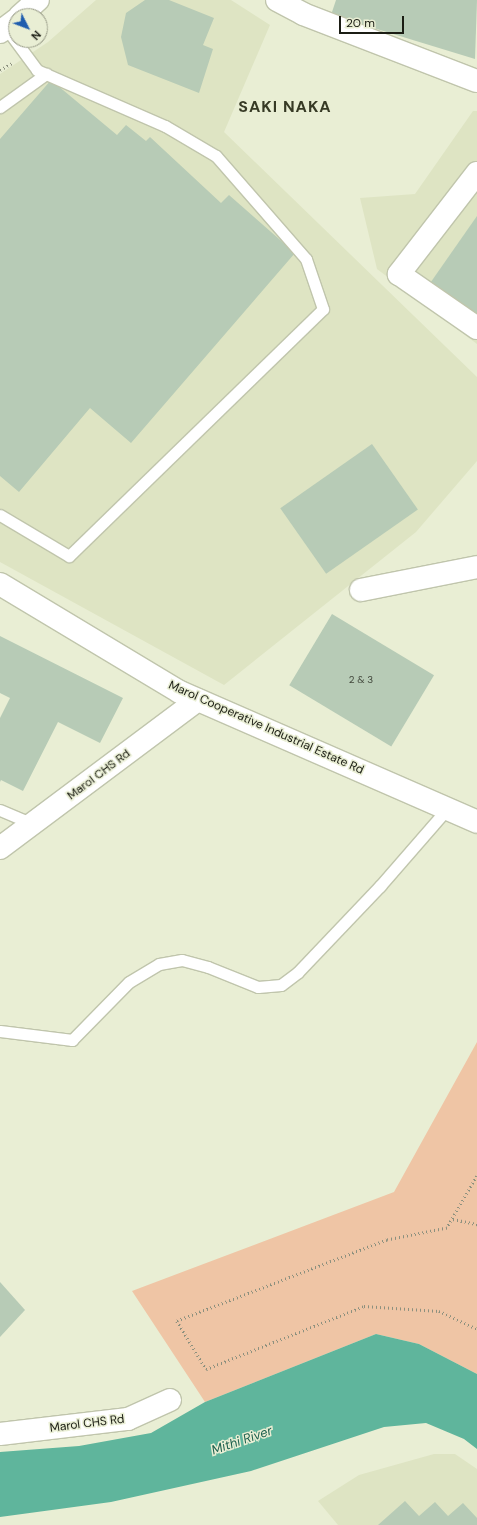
<!DOCTYPE html>
<style>
body{margin:0}
#map{position:relative;width:477px;height:1525px;overflow:hidden;background:#e9eed4;font-family:"DM Sans",sans-serif}
div>[style]{position:absolute}
[style*='--x']{left:calc(var(--x)*1px);top:calc(var(--y)*1px);width:calc(var(--w)*1px);rotate:calc(var(--a)*1deg)}
.built>*{inset:0;background:#dee4c3}
.green>*{inset:0;background:#efc5a5}
.water>*{inset:0;background:#5fb59c}
.building>*{inset:0;background:#b7cbb6;transform-origin:0 0}
.path>*{height:2.5px;margin-top:-1.25px;transform-origin:0;background:repeating-linear-gradient(90deg,#8c907e 0 1px,transparent 0 4px)}
.roads{filter:drop-shadow(1px 0 #c0c5ac) drop-shadow(-1px 0 #c0c5ac) drop-shadow(0 1px #c0c5ac) drop-shadow(0 -1px #c0c5ac)}
.service>*{height:11px;margin:-5.5px;padding:0 5.5px;transform-origin:5.5px;border-radius:5.5px;background:#fff}
.minor>*{height:22px;margin:-11px;padding:0 11px;transform-origin:11px;border-radius:11px;background:#fff}
.tertiary>*{height:22px;margin:-11px;padding:0 11px;transform-origin:11px;border-radius:11px;background:#fff}
.primary>*{height:22px;margin:-11px;padding:0 11px;transform-origin:11px;border-radius:11px;background:#fff}
span{translate:-50% -50%;white-space:nowrap;text-align:center;line-height:1.15;-webkit-text-stroke:3px #e9eed4;paint-order:stroke}
.number-label{font-size:10px;color:#42483c}
.number-label span{-webkit-text-stroke-width:0}
.street-label{font-size:12px;color:#1b1d14}
.water-label{font-size:13px;color:#1d614f;font-style:italic}
.district-label{font-size:16px;color:#373a25;font-weight:700;letter-spacing:1px}
.north{position:absolute;left:8px;top:8px;width:40px;height:40px;box-sizing:border-box;background:#e9eed4;border:1px solid #979a87;border-radius:50%;rotate:132deg;font-size:11px;font-weight:700;line-height:16px;text-align:center;color:#1b1d14}
.north::after{content:'';display:block;margin:auto;width:14px;height:18px;background:#1f5dae;clip-path:polygon(50% 0,100% 100%,50% 72%,0 100%)}
.scale{position:absolute;left:339px;top:16px;width:65px;height:18px;box-sizing:border-box;border:2px solid #1b1d14;border-top:0;padding-left:5px;font-size:12px;line-height:14px;white-space:nowrap;color:#1b1d14;-webkit-text-stroke:3px #e9eed4;paint-order:stroke}
</style>
<div id="map">
<div class="built">
<div style="clip-path:polygon(96px 0,231px 0,270px 25px,224px 132px,477px 377px,477px 461px,416px 532px,224px 685px,0 562px,0 74px,48px 42px)"></div>
<div style="clip-path:polygon(473px 111px,477px 111px,477px 344px,377px 269px,360px 198px,415px 194px)"></div>
<div style="clip-path:polygon(434px 1454px,455px 1454px,477px 1469px,477px 1525px,338px 1525px,318px 1501px,359px 1475px)"></div>
</div>
<div class="green">
<div style="clip-path:polygon(477px 1042px,477px 1374px,419px 1344px,376px 1334px,205px 1402px,132px 1291px,394px 1192px)"></div>
</div>
<div class="water">
<div style="clip-path:polygon(376px 1334px,419px 1344px,477px 1374px,477px 1449px,464px 1439px,426px 1423px,384px 1427px,251px 1471px,111px 1502px,0 1517px,0 1452px,79px 1446px,151px 1433px,205px 1402px)"></div>
</div>
<div class="building">
<div style="clip-path:polygon(145px 0,169px 0,214px 18px,203px 45px,213px 49px,199px 93px,128px 65px,121px 37px,126px 13px)"></div>
<div style="clip-path:polygon(336px 0,477px 0,475px 59px,331px 15px)"></div>
<div style="clip-path:polygon(51px 80px,117px 135px,126px 125px,146px 141px,150px 137px,221px 203px,229px 195px,295px 253px,131px 443px,90px 408px,19px 492px,0 476px,0 139px)"></div>
<div style="clip-path:polygon(477px 216px,477px 324px,426px 289px)"></div>
<div style="left:372px;top:444px;width:80px;height:112px;rotate:55deg"></div>
<div style="left:332px;top:614px;width:119px;height:83px;rotate:31deg"></div>
<div style="clip-path:polygon(0 636px,123px 698px,100px 743px,58px 722px,23px 791px,1px 780px,0 782px,0 718px,10px 698px,0 693px)"></div>
<div style="clip-path:polygon(0 1282px,25px 1310px,0 1337px)"></div>
<div style="clip-path:polygon(405px 1501px,419px 1516px,435px 1502px,448px 1516px,463px 1503px,477px 1518px,477px 1525px,378px 1525px)"></div>
</div>
<div class="path">
<div style="--x:0;--y:70;--w:14;--a:-30"></div>
<div style="--x:477;--y:1176;--w:60;--a:120"></div>
<div style="--x:447;--y:1228;--w:61;--a:168.7"></div>
<div style="--x:387;--y:1240;--w:225;--a:158.9"></div>
<div style="--x:177;--y:1321;--w:56;--a:58.9"></div>
<div style="--x:206;--y:1369;--w:170;--a:-21.7"></div>
<div style="--x:364;--y:1306;--w:75;--a:3.8"></div>
<div style="--x:439;--y:1311;--w:42;--a:25.3"></div>
<div style="--x:453;--y:1219;--w:25;--a:12"></div>
</div>
<div class="roads">
<div class="service">
<div style="--x:0;--y:107;--w:57;--a:-35.7"></div>
<div style="--x:0;--y:515;--w:80;--a:30.7"></div>
<div style="--x:69;--y:556;--w:354;--a:-44.2"></div>
<div style="--x:323;--y:309;--w:53;--a:-108.8"></div>
<div style="--x:306;--y:259;--w:137;--a:-131.1"></div>
<div style="--x:216;--y:156;--w:59;--a:-149.5"></div>
<div style="--x:165;--y:126;--w:140;--a:-156.4"></div>
<div style="--x:37;--y:70;--w:52;--a:-126.4"></div>
<div style="--x:0;--y:810;--w:34;--a:23"></div>
<div style="--x:0;--y:1031;--w:73;--a:7.1"></div>
<div style="--x:72;--y:1040;--w:81;--a:-45.5"></div>
<div style="--x:129;--y:982;--w:35;--a:-31"></div>
<div style="--x:159;--y:964;--w:23;--a:-10"></div>
<div style="--x:182;--y:960;--w:27;--a:15"></div>
<div style="--x:208;--y:967;--w:54;--a:21.8"></div>
<div style="--x:258;--y:987;--w:23;--a:-5"></div>
<div style="--x:281;--y:985;--w:21;--a:-37"></div>
<div style="--x:298;--y:972;--w:119;--a:-46.4"></div>
<div style="--x:380;--y:886;--w:102;--a:-49"></div>
</div>
<div class="minor">
<div style="--x:277;--y:0;--w:30;--a:28"></div>
<div style="--x:303;--y:14;--w:186;--a:21.1"></div>
<div style="--x:477;--y:173;--w:128;--a:127.7"></div>
<div style="--x:399;--y:274;--w:95;--a:34.7"></div>
<div style="--x:361;--y:590;--w:118;--a:-11.2"></div>
<div style="--x:0;--y:848;--w:247;--a:-36.8"></div>
<div style="--x:0;--y:1434;--w:129;--a:-6.7"></div>
<div style="--x:128;--y:1419;--w:46;--a:-24.3"></div>
</div>
<div class="tertiary">
<div style="--x:0;--y:584;--w:210;--a:31"></div>
<div style="--x:180;--y:692;--w:324;--a:23.6"></div>
</div>
<div class="primary">
<div style="--x:20;--y:16;--w:24;--a:-42"></div>
<div style="--x:0;--y:32;--w:20;--a:-37"></div>
</div>
</div>
<div class="number-label">
<span style="left:361px;top:680px">2 &amp; 3</span>
</div>
<div class="street-label">
<span style="left:266px;top:728px;rotate:24deg">Marol Cooperative Industrial Estate Rd</span>
<span style="left:99px;top:775px;rotate:-37deg">Marol CHS Rd</span>
<span style="left:87px;top:1424px;rotate:-7deg">Marol CHS Rd</span>
</div>
<div class="water-label">
<span style="left:242px;top:1441px;rotate:-19deg">Mithi River</span>
</div>
<div class="district-label">
<span style="left:285px;top:107px">SAKI NAKA</span>
</div>
<div class="north">N</div>
<div class="scale">20 m</div>
</div>
